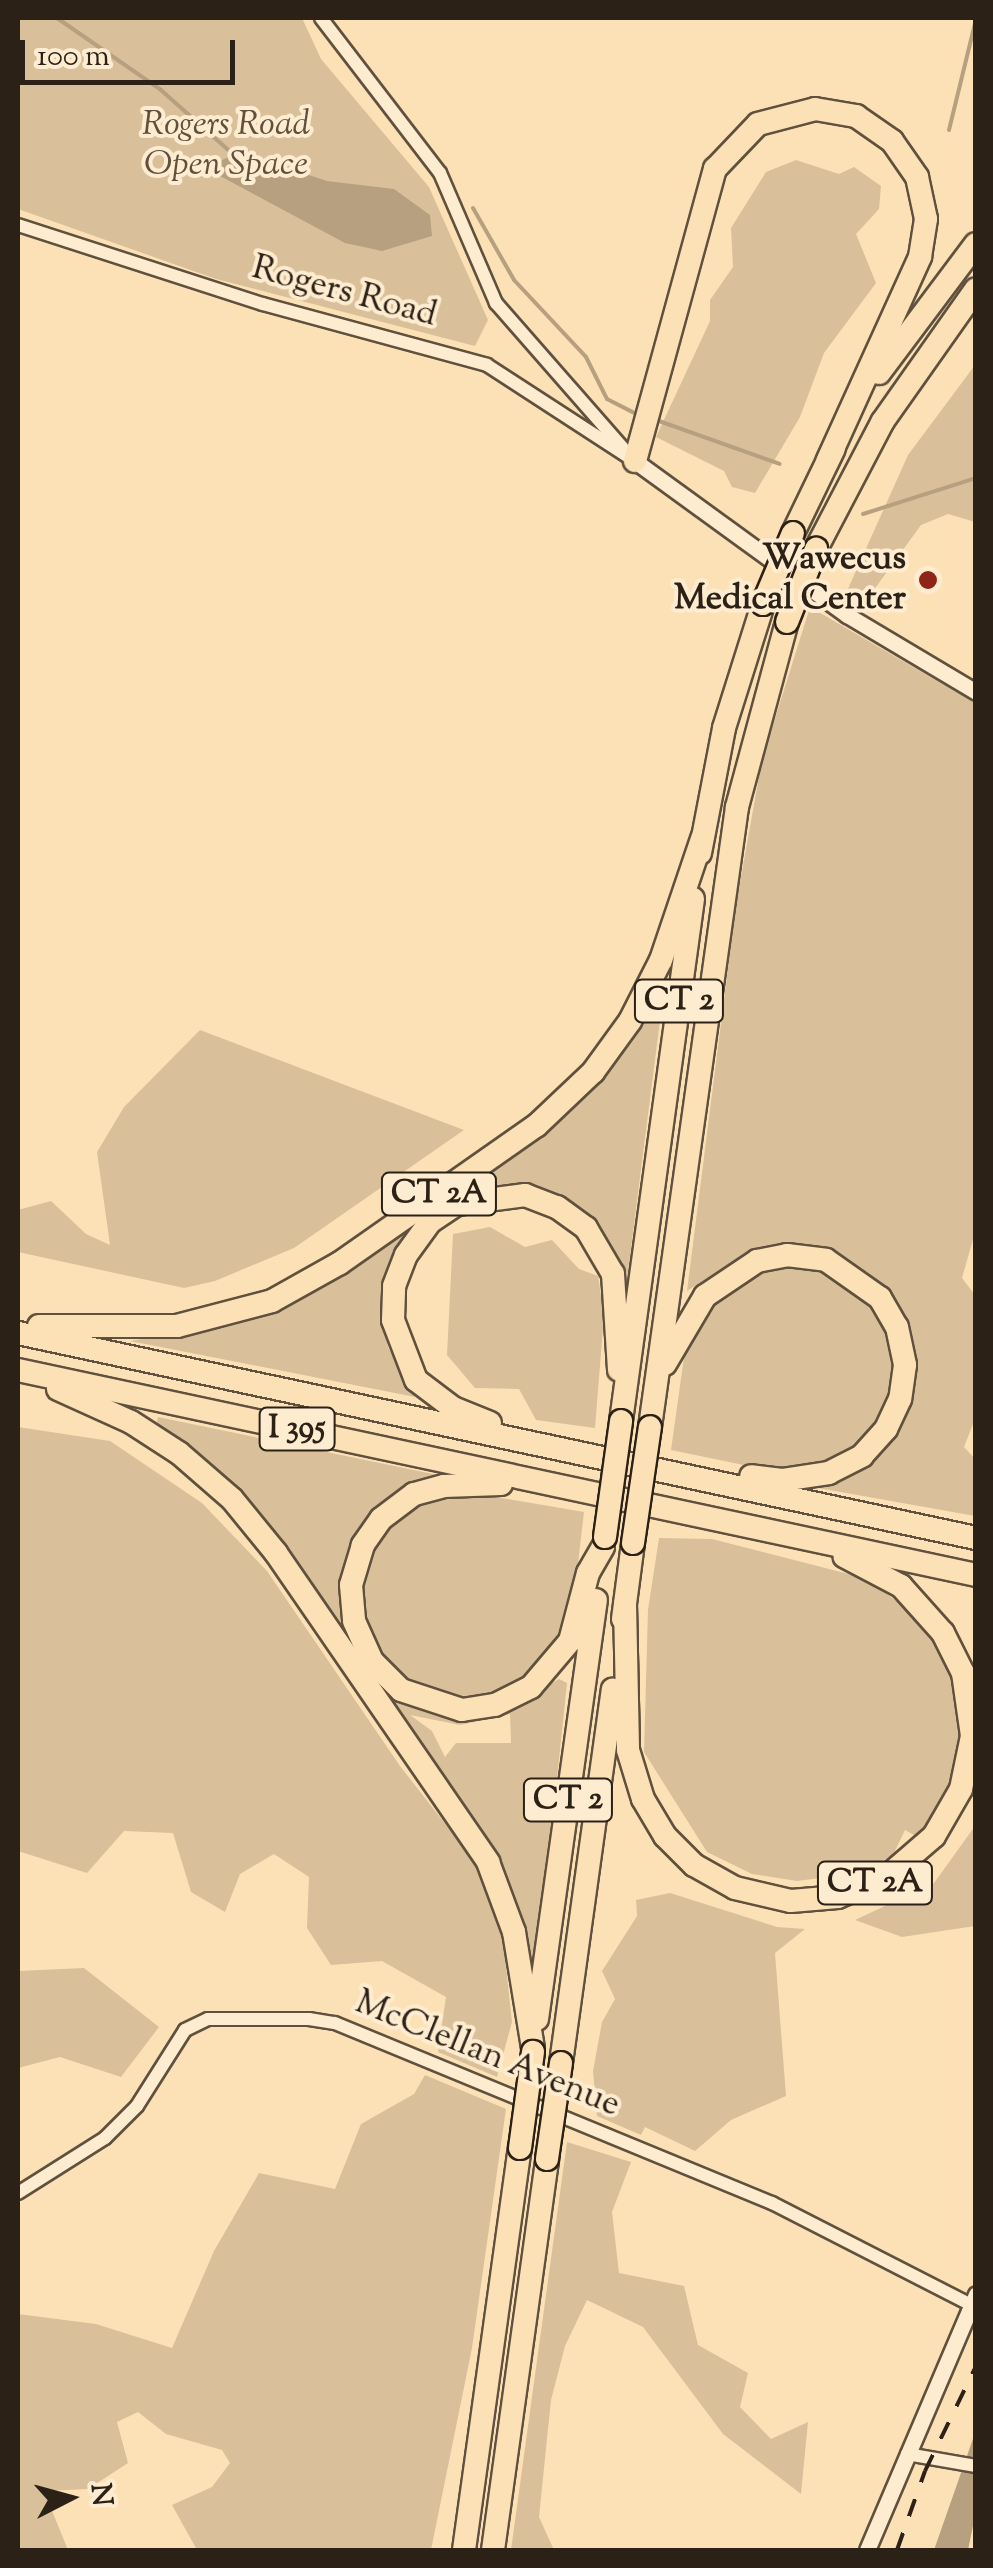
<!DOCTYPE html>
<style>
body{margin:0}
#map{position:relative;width:993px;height:2568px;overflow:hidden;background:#fde1b6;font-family:"Sorts Mill Goudy",serif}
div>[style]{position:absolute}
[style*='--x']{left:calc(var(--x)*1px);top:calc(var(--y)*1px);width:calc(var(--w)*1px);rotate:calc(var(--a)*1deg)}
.green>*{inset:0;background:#d9c09b}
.water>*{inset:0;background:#b6a080}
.stream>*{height:4px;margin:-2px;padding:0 2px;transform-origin:2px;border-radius:2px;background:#b6a080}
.roads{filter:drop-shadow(2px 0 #60513e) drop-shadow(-2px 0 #60513e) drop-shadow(0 2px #60513e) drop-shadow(0 -2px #60513e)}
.minor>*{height:12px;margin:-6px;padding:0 6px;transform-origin:6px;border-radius:6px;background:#feecd0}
.tertiary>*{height:15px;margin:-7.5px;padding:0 7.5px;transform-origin:7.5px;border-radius:7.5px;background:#feecd0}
.motorway>*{height:22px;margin:-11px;padding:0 11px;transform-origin:11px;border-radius:11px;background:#fde1b6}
.rail>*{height:4px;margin-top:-2px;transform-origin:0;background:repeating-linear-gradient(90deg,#2c2116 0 18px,transparent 0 36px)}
.bridges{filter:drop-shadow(2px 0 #2c2116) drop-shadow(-2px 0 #2c2116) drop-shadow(0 2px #2c2116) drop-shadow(0 -2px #2c2116)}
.motorway-bridge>*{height:22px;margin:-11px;padding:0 11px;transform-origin:11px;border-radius:11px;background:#fde1b6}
.dots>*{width:28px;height:28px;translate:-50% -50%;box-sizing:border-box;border:5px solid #feecd0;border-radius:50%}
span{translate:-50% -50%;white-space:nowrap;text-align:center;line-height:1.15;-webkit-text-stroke:8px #feecd0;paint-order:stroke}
.shield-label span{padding:2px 8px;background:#feecd0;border:2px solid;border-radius:8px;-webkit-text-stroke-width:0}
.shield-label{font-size:32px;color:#2c2116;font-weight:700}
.park-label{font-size:35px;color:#60513e;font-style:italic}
.street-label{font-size:35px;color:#2c2116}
.poi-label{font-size:35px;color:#2c2116;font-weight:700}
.right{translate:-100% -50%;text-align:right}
.frame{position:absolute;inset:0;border:20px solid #2c2116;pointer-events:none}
.north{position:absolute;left:20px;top:2448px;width:100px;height:100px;-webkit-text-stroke:8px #feecd0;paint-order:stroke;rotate:84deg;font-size:28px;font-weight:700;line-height:40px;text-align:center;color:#2c2116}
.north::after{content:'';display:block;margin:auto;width:35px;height:45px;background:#2c2116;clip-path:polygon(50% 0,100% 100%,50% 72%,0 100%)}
.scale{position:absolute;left:20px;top:40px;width:215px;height:45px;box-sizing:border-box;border:5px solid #2c2116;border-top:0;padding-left:12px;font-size:30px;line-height:35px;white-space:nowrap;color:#2c2116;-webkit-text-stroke:8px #feecd0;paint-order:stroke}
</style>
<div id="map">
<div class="green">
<div style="clip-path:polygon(18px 18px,302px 18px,321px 59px,429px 187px,488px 320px,475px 346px,216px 279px,18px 209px)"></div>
<div style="clip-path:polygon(796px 160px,839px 174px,854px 167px,881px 186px,879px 209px,856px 234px,876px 283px,824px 353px,800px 417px,755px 493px,732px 487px,724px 471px,656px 437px,710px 321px,710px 300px,733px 267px,731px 228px,766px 172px)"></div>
<div style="clip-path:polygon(975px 365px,975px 522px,948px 514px,921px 525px,860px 609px,847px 591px,908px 455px)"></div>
<div style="clip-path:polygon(810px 607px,975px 703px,976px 1229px,962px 1278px,975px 1295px,975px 1419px,964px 1447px,975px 1459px,975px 1516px,818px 1488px,861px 1467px,907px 1401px,882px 1286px,838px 1253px,797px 1245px,744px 1254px,687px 1291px,736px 905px,762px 760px)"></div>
<div style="clip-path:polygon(656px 999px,662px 1000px,660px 1021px,627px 1279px,597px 1223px,566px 1203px,523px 1186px,486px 1187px,448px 1199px)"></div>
<div style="clip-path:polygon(200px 1030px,464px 1130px,294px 1248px,215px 1281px,184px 1288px,18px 1252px,18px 1210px,51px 1201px,86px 1234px,110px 1245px,97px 1152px,124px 1107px)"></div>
<div style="clip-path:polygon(418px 1217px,385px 1290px,382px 1318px,388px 1347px,415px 1397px,130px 1341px,195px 1330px)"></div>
<div style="clip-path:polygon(490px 1227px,525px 1247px,552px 1240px,579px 1269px,598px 1276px,604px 1315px,595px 1428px,536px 1420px,519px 1389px,475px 1388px,447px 1355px,453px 1234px)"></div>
<div style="clip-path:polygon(814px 1266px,860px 1289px,889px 1333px,895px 1354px,891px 1397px,877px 1428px,835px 1463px,768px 1470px,671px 1450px,686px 1343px,700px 1313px,765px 1268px)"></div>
<div style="clip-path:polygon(158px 1417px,438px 1475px,355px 1537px,354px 1637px,347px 1643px,249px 1503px,156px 1424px)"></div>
<div style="clip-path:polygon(18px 1427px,110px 1441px,202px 1503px,267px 1571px,400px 1766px,472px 1858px,502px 1930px,512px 2022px,497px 2077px,438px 2052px,446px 1997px,382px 1961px,331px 1965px,307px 1928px,309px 1877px,274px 1854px,240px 1874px,225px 1912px,191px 1892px,173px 1833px,124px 1831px,87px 1873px,18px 1851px)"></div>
<div style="clip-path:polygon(478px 1494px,584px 1512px,574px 1598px,560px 1638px,518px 1682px,485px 1696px,450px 1697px,389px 1671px,361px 1620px,364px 1569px,384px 1530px,411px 1506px)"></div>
<div style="clip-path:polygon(659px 1538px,712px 1539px,868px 1579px,928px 1626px,958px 1686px,963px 1720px,953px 1789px,919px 1838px,905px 1830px,893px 1855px,859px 1873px,797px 1881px,752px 1874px,707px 1852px,644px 1752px,648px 1610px)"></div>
<div style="clip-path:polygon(evenodd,559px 1679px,567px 1683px,558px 1769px,533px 1960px,525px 1964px,491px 1851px,380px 1687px,425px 1712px,469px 1717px,510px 1708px,559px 1679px,510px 1714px,511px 1743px,456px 1743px,445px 1757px,432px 1731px,410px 1715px,460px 1725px,510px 1714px)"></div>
<div style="clip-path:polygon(975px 1826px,975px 1926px,902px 1937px,855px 1920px,934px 1883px)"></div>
<div style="clip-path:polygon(670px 1893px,777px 1927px,805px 1929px,775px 1953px,786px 2096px,731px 2120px,695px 2151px,645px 2127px,641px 2135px,597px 2116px,593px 2071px,602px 2022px,615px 1999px,602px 1971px,637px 1916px,636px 1900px)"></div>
<div style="clip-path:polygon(84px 1968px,159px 2027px,121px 2077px,60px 2057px,18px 2068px,18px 1971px)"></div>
<div style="clip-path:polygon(425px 2075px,506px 2109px,472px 2348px,431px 2550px,197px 2550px,172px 2505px,212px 2487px,230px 2463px,222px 2450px,166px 2434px,138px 2412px,117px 2422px,128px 2463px,88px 2489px,44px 2491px,68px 2550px,18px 2550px,18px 2314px,96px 2324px,172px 2348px,214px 2251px,259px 2173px,335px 2189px,361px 2124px,414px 2094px)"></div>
<div style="clip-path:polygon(567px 2142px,631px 2162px,612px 2212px,619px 2273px,684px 2286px,698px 2345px,748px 2373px,740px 2407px,771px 2439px,808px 2422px,801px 2494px,723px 2434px,643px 2327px,587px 2300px,565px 2346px,551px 2400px,539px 2517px,554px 2550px,511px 2550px)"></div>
</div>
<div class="water">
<div style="clip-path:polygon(239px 152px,327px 181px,394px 189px,430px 215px,432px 236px,382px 251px,345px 243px,220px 176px,218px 162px)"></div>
<div style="clip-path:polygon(975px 2433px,975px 2516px,968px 2550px,934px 2550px)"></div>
</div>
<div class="stream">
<div style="--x:57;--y:18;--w:126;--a:34.7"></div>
<div style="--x:161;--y:90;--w:98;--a:41.7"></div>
<div style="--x:949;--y:130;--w:114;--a:-76.3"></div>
<div style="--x:473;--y:208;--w:83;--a:60.3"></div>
<div style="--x:514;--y:280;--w:105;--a:46.9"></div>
<div style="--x:586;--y:357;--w:47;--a:63.4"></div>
<div style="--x:607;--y:399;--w:30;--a:27"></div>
<div style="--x:659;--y:421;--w:128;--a:19.6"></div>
<div style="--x:863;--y:514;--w:119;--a:-17.7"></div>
</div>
<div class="roads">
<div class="minor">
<div style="--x:321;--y:18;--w:195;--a:52.5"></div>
<div style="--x:440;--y:173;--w:142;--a:66.7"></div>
<div style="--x:496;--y:303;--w:193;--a:48.8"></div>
<div style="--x:18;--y:225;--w:257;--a:17.9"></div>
<div style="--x:263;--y:304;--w:232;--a:15.2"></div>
<div style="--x:487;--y:365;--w:176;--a:33"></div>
<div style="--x:18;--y:2193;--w:103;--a:-32.3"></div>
<div style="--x:105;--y:2138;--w:45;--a:-45"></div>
<div style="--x:137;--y:2106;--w:90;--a:-57.7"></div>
<div style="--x:185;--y:2030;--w:25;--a:-26"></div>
<div style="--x:208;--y:2019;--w:101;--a:0"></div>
<div style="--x:309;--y:2019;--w:26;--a:9"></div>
<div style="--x:335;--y:2023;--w:473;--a:22.4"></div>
<div style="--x:772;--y:2203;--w:224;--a:27.1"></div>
<div style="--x:907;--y:2454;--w:70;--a:9.9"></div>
</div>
<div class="tertiary">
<div style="--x:635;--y:461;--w:262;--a:36"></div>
<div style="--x:847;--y:615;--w:150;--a:30.8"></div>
<div style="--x:867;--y:2550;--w:278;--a:-66.9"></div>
</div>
<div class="motorway">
<div style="--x:879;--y:373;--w:161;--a:-53.1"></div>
<div style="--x:635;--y:461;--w:303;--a:-74.7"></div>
<div style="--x:715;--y:169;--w:62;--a:-46.3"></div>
<div style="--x:758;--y:124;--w:59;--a:-14.7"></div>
<div style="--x:815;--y:109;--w:42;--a:9.7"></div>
<div style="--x:856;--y:116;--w:44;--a:34.8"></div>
<div style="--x:892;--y:141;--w:44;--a:55.2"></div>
<div style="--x:917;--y:177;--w:43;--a:77.9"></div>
<div style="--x:926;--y:219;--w:38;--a:99"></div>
<div style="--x:920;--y:257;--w:223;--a:114.4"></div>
<div style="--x:793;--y:533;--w:94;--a:-64.2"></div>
<div style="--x:816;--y:549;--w:144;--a:-62.4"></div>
<div style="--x:883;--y:421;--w:161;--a:-54.8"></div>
<div style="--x:700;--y:853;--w:127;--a:-79.1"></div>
<div style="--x:724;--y:728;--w:130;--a:-72.5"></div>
<div style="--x:39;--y:1326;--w:138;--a:0"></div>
<div style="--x:177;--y:1326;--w:98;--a:-14.7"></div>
<div style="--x:272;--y:1301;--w:78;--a:-29.2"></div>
<div style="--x:340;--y:1263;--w:239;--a:-35"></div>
<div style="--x:536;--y:1126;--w:79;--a:-43.5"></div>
<div style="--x:593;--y:1072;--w:63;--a:-54"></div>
<div style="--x:630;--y:1021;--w:68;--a:-63.1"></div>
<div style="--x:661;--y:960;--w:128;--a:-71.3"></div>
<div style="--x:18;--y:1333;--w:980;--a:12.08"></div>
<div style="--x:665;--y:1364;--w:79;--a:-59.5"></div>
<div style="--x:705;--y:1296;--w:63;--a:-33.9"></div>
<div style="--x:757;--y:1261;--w:31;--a:-11"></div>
<div style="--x:787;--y:1255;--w:39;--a:7"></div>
<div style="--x:826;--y:1260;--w:66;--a:35.1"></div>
<div style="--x:880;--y:1298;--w:34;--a:60"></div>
<div style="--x:897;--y:1327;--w:39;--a:78"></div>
<div style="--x:905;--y:1365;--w:34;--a:98"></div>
<div style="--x:900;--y:1399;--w:33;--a:115"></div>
<div style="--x:886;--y:1429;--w:36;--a:132"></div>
<div style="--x:862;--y:1456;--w:37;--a:153"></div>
<div style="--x:829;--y:1473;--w:48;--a:171.5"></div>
<div style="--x:782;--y:1480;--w:31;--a:-173"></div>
<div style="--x:18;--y:1370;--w:980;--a:12.08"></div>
<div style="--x:58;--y:1389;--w:80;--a:24.3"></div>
<div style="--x:131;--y:1422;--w:57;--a:32.9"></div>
<div style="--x:179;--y:1453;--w:70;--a:41"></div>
<div style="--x:232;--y:1499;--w:70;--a:50.8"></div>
<div style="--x:276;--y:1553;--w:375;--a:55.5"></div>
<div style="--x:488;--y:1862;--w:75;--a:69.6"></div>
<div style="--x:514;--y:1932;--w:118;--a:80.7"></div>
<div style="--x:621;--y:1421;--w:527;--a:-82.15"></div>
<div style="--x:490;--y:1423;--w:40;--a:-158"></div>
<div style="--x:453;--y:1408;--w:46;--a:-142.9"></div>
<div style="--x:416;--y:1380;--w:64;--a:-111"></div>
<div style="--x:393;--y:1320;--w:34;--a:-88"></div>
<div style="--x:394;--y:1286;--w:33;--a:-69"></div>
<div style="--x:406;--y:1255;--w:41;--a:-54"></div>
<div style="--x:430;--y:1222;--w:32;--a:-34"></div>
<div style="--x:457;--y:1204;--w:69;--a:-7.5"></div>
<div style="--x:525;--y:1195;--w:34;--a:21"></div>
<div style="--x:557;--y:1207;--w:36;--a:36"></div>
<div style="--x:586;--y:1228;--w:53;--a:59.6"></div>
<div style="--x:613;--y:1274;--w:96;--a:86.4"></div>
<div style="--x:650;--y:1427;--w:626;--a:-82.01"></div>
<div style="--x:737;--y:807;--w:192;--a:-74.9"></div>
<div style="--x:501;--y:1484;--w:57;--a:178"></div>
<div style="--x:444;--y:1486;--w:31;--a:165"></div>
<div style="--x:414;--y:1494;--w:41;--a:142.9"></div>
<div style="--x:381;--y:1519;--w:32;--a:125"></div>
<div style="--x:363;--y:1545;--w:42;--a:106.7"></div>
<div style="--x:351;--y:1585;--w:36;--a:85"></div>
<div style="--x:354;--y:1621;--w:44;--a:65.8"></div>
<div style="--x:372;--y:1661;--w:41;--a:45"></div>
<div style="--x:401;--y:1690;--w:64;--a:18.2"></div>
<div style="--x:462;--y:1710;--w:33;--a:-9"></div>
<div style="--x:495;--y:1705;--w:40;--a:-26.6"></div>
<div style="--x:531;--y:1687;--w:60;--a:-49.7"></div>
<div style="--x:570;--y:1641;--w:70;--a:-75.2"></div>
<div style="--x:588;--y:1573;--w:30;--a:-60"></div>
<div style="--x:625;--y:1604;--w:146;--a:88.8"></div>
<div style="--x:628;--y:1750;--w:51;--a:73"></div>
<div style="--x:643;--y:1799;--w:43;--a:59.3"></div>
<div style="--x:665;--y:1836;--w:41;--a:45"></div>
<div style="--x:694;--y:1865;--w:47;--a:29.3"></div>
<div style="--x:735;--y:1888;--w:57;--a:13.1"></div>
<div style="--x:791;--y:1901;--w:47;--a:-4.9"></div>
<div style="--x:838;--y:1897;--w:57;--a:-23.9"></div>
<div style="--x:890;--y:1874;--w:58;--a:-40.8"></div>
<div style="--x:934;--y:1836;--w:54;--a:-60.1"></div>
<div style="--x:961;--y:1789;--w:54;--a:-78.3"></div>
<div style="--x:972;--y:1736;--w:64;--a:-98.1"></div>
<div style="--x:963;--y:1673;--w:45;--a:-116.6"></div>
<div style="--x:943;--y:1633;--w:63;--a:-131.8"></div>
<div style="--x:901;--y:1586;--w:64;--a:-152.2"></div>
<div style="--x:623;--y:1619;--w:77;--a:-82.5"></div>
<div style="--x:537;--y:2019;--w:423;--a:-82"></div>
<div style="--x:561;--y:2063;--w:377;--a:-82.1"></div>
<div style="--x:464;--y:2550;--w:406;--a:-82.1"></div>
<div style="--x:493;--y:2550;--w:395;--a:-82.1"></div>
</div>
</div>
<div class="rail">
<div style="--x:897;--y:2550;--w:84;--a:-70.5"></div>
<div style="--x:925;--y:2471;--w:117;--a:-64.1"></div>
</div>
<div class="bridges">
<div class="motorway-bridge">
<div style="--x:763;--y:604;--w:77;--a:-67.1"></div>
<div style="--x:787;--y:622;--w:79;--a:-68.3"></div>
<div style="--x:605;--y:1537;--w:117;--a:-82.1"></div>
<div style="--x:633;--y:1543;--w:117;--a:-81.7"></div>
<div style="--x:520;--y:2148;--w:97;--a:-82.3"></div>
<div style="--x:547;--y:2159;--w:97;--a:-81.7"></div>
</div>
</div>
<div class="dots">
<div style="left:928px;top:580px;background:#8f2418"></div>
</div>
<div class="shield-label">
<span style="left:679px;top:1001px">CT 2</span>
<span style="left:439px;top:1194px">CT 2A</span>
<span style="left:297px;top:1429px">I 395</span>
<span style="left:568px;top:1800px">CT 2</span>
<span style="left:875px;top:1883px">CT 2A</span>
</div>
<div class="park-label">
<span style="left:226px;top:146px">Rogers Road<br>Open Space</span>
</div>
<div class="street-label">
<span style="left:344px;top:293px;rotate:15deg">Rogers Road</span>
<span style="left:487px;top:2055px;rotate:22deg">McClellan Avenue</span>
</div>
<div class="poi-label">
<span class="right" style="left:906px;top:580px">Wawecus<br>Medical Center</span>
</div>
<div class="frame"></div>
<div class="north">N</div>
<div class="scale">100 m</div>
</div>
